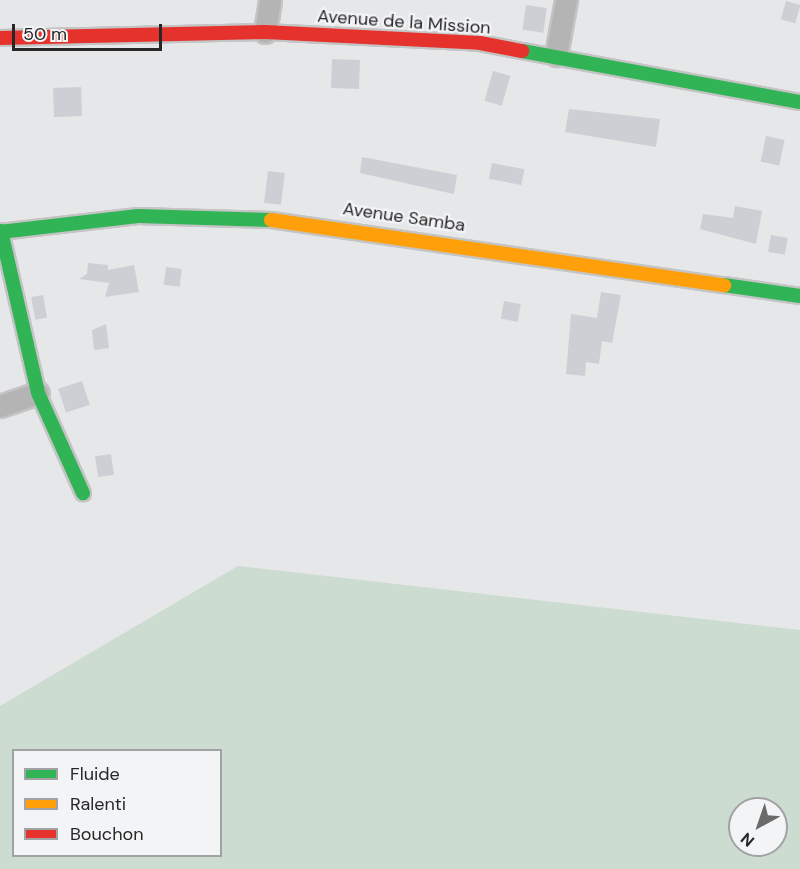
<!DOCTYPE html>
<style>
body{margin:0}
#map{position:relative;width:800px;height:869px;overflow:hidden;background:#e6e7e8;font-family:"DM Sans",sans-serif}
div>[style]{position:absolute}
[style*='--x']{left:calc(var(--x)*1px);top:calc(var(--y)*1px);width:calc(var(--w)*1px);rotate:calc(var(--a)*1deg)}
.green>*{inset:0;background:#ccdcd0}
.building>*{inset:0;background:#ceced5;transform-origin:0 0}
.roads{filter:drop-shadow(2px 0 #c4c4c5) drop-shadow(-2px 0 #c4c4c5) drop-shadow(0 2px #c4c4c5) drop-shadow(0 -2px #c4c4c5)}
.street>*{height:21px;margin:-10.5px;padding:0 10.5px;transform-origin:10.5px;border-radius:10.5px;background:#b5b4b4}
.fast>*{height:14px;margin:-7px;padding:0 7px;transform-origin:7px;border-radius:7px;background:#30b455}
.slow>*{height:14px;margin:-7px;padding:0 7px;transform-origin:7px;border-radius:7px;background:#ff9f0a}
.jam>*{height:14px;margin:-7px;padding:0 7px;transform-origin:7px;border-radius:7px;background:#e5322d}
span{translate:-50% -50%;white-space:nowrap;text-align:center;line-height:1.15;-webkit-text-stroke:4.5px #f3f4f6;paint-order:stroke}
.street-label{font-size:18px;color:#272728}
.legend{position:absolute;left:12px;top:749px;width:210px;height:108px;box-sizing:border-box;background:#f3f4f6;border:2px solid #a1a2a4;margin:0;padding:8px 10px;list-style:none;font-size:18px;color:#272728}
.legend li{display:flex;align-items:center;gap:12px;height:30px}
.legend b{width:30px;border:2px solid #a1a2a4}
.north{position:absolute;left:728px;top:797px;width:60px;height:60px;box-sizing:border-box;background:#f3f4f6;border:2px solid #a1a2a4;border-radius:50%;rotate:220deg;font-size:16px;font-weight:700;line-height:24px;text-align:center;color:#272728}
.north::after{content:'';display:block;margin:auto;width:21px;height:27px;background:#6a6a6b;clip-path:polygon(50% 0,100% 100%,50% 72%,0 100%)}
.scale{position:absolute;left:12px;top:24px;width:150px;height:27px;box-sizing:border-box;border:3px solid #272728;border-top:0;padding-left:8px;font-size:18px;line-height:21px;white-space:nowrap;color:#272728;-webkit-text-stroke:4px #f3f4f6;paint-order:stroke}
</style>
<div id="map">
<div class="green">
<div style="clip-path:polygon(evenodd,238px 566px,800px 630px,800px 869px,0 869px,0 706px,238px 566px,14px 750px,220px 750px,220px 856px,14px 856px,14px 750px,238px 566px,740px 809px,776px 809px,776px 845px,740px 845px,740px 809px)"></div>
</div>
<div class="building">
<div style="left:786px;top:1px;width:15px;height:19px;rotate:16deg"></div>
<div style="left:526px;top:5px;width:21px;height:25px;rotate:8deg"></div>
<div style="left:332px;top:59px;width:28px;height:29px;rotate:2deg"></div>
<div style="left:493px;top:71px;width:18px;height:31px;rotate:16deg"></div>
<div style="left:81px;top:87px;width:29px;height:28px;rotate:88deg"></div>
<div style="clip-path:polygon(569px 109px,660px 119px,656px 147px,565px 132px)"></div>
<div style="left:766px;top:136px;width:19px;height:26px;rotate:12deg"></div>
<div style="clip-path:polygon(362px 157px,457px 175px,454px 194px,360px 173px)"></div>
<div style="left:492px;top:163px;width:33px;height:16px;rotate:11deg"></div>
<div style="left:268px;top:171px;width:17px;height:32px;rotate:7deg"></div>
<div style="clip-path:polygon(735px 206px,762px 211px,756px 244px,700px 229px,703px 214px,733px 218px)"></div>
<div style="left:771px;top:235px;width:17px;height:17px;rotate:10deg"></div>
<div style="clip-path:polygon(88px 263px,108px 265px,108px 270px,134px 265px,139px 292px,105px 297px,109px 283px,79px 279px,87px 274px)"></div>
<div style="left:166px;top:267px;width:16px;height:18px;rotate:7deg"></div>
<div style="clip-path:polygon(601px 292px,621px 295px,612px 343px,602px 341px,599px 364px,586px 362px,585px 376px,566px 374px,571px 314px,597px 318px)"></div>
<div style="left:43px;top:295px;width:23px;height:12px;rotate:80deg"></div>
<div style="left:504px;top:301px;width:17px;height:18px;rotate:10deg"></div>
<div style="clip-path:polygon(106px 324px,109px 348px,94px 350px,92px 330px)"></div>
<div style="left:82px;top:381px;width:25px;height:25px;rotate:72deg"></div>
<div style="left:111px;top:454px;width:21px;height:16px;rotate:82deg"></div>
</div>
<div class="roads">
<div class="street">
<div style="--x:265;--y:32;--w:32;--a:-81"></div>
<div style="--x:556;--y:55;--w:56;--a:-79.7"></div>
<div style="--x:0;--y:406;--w:40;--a:-18.9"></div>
</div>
<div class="fast">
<div style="--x:522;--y:51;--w:283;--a:10.4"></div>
<div style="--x:1;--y:231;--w:166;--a:77.1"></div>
<div style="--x:38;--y:393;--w:110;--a:65.8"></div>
<div style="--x:0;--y:232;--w:139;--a:-6.6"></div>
<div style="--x:138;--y:216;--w:133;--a:1.7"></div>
<div style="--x:724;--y:285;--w:77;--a:8.2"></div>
</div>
<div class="slow">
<div style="--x:271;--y:220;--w:458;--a:8.2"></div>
</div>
<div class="jam">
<div style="--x:0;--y:38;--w:265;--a:-1.3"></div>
<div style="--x:265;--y:32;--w:215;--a:2.9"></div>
<div style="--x:480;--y:43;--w:43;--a:10.8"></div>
</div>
</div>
<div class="street-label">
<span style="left:404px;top:22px;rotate:4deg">Avenue de la Mission</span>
<span style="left:404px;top:217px;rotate:8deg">Avenue Samba</span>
</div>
<ul class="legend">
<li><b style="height:8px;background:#30b455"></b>Fluide</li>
<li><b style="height:8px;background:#ff9f0a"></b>Ralenti</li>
<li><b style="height:8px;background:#e5322d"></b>Bouchon</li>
</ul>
<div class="north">N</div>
<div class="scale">50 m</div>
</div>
